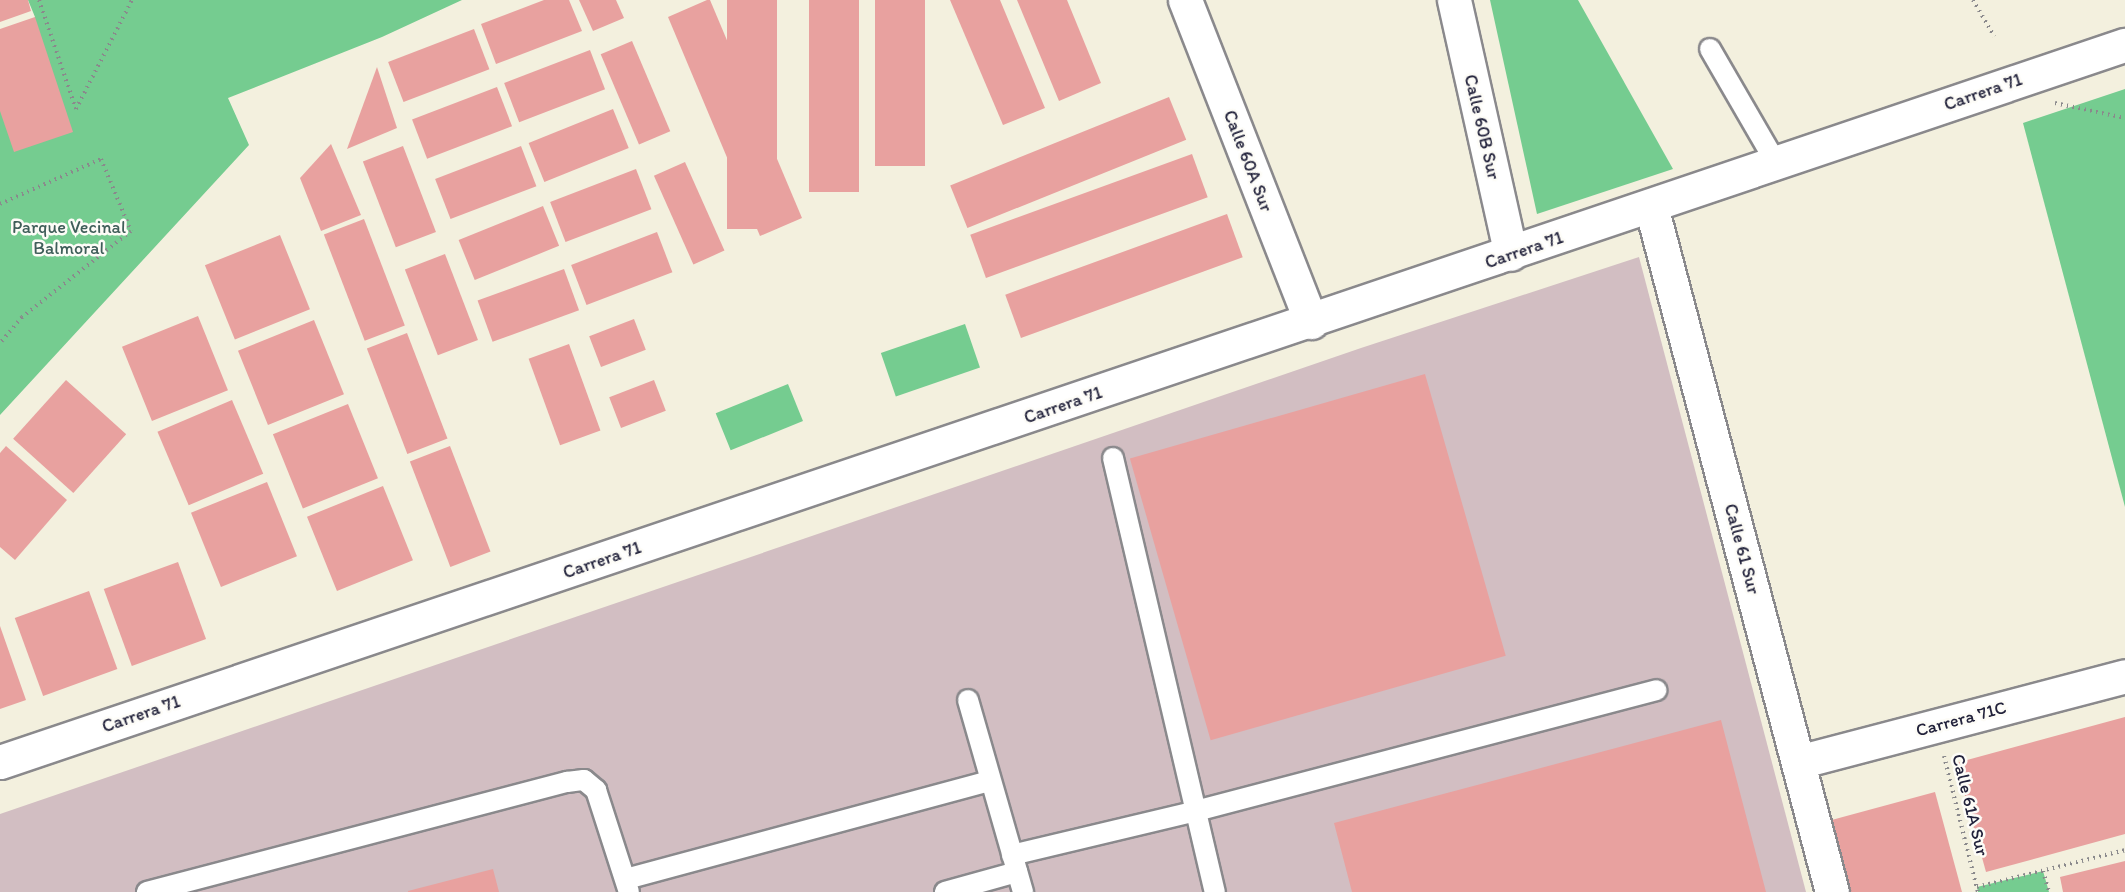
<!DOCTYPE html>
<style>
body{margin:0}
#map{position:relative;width:2125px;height:892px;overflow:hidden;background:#f3f0de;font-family:Itim,sans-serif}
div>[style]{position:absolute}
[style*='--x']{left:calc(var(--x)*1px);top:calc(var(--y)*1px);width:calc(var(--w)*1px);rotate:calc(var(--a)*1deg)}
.industrial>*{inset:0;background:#d2bec2}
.green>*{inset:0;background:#75cc90;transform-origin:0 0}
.building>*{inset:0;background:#e8a19f;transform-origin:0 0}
.path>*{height:4px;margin-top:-2px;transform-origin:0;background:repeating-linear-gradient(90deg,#8a898c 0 1.5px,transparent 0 6px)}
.roads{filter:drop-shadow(2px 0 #8a898c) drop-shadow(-2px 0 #8a898c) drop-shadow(0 2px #8a898c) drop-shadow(0 -2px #8a898c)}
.service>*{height:20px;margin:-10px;padding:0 10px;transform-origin:10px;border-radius:10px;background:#fff}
.minor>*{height:33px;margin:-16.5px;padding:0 16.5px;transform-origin:16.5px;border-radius:16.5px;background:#fff}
span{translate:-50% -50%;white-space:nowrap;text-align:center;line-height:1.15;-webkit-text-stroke:5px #fdfcf7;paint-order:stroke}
.street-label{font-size:18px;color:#22223b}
.park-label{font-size:18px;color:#3f5e59}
</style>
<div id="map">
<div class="industrial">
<div style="clip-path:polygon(1639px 257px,1806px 892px,0 892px,0 814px,1361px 348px)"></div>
</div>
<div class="green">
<div style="clip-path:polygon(28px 0,462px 0,382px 37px,228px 98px,249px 145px,0 415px,0 111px,35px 17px)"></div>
<div style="clip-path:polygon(1490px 0,1578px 0,1673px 169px,1537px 214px)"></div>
<div style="clip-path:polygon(2125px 89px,2125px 507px,2023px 123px)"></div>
<div style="left:965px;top:324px;width:46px;height:89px;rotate:71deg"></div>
<div style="left:788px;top:384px;width:40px;height:78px;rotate:68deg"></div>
<div style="clip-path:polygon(2043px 871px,2049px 892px,1978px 892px,1977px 887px)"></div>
</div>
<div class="building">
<div style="clip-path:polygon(0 0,28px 0,31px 11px,0 22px)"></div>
<div style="clip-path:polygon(544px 0,569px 0,582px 31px,496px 64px,481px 24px)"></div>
<div style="clip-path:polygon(579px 0,616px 0,624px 18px,593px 31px)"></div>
<div style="clip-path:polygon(707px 0,710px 0,802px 218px,760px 236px,668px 17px)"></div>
<div style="left:727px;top:0;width:50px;height:229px"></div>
<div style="left:809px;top:0;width:50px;height:192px"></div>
<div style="left:875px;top:0;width:50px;height:166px"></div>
<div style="clip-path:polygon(950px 0,1000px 0,1045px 108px,1003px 125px)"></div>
<div style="clip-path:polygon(1017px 0,1067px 0,1101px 83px,1059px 101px)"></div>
<div style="clip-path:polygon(35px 17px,73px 132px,14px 152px,0 111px,0 29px)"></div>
<div style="left:474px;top:29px;width:43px;height:92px;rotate:69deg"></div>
<div style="left:632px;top:41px;width:98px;height:34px;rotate:67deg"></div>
<div style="left:590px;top:50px;width:42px;height:92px;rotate:69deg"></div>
<div style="clip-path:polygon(377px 67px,397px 128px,347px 149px)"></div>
<div style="left:497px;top:87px;width:42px;height:91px;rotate:69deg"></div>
<div style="left:1169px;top:97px;width:46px;height:236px;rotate:68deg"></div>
<div style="left:613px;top:109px;width:42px;height:91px;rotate:68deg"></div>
<div style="clip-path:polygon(331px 144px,361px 215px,321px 231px,300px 178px)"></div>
<div style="left:403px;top:146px;width:92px;height:43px;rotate:69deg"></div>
<div style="left:521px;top:146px;width:43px;height:92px;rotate:69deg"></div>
<div style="left:1192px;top:154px;width:46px;height:236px;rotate:70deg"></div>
<div style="left:685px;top:162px;width:97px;height:34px;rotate:66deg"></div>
<div style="left:636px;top:169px;width:43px;height:92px;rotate:69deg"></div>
<div style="left:543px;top:206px;width:43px;height:91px;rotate:68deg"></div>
<div style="left:1227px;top:214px;width:46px;height:236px;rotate:70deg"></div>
<div style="left:364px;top:219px;width:114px;height:43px;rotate:69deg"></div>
<div style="left:657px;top:232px;width:43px;height:92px;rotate:69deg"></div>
<div style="left:280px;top:235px;width:80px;height:81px;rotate:68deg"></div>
<div style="left:445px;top:254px;width:92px;height:43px;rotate:69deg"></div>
<div style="left:564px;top:269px;width:44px;height:92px;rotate:70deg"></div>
<div style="left:198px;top:316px;width:80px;height:82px;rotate:68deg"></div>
<div style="left:634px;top:319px;width:33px;height:48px;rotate:69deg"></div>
<div style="left:314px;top:320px;width:80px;height:82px;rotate:68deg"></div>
<div style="left:407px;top:333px;width:113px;height:43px;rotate:69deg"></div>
<div style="left:569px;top:344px;width:92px;height:43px;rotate:70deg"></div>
<div style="left:1425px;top:374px;width:293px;height:307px;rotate:74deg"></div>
<div style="left:66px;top:380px;width:81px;height:79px;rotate:42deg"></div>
<div style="left:654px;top:380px;width:33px;height:48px;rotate:69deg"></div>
<div style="left:232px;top:400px;width:80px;height:81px;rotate:67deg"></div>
<div style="left:348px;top:404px;width:80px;height:81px;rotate:68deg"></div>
<div style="clip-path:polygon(6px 446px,67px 500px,15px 560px,0 547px,0 453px)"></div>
<div style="left:450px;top:446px;width:113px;height:43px;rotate:69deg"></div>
<div style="left:267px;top:482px;width:80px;height:82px;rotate:68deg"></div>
<div style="left:383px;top:486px;width:80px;height:82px;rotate:68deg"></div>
<div style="left:178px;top:562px;width:82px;height:79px;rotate:70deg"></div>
<div style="left:89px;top:591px;width:83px;height:79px;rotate:70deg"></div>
<div style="clip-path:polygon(0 626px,26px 700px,0 709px)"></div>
<div style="clip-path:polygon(2125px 717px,2125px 834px,1986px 872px,1956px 763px)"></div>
<div style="clip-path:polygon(1721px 720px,1766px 892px,1352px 892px,1334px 823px)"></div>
<div style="clip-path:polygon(1935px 792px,1962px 892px,1847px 892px,1828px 821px)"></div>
<div style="clip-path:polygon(2125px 861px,2125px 892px,2063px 892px,2060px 877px)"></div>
<div style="clip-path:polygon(493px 869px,499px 892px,408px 892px,408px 891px)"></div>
</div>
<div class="path">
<div style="--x:39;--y:0;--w:115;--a:71.3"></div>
<div style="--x:76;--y:109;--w:123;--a:-62.8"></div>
<div style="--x:1973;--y:0;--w:42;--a:59.7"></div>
<div style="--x:2055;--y:103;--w:72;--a:12.1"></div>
<div style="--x:0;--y:204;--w:111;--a:-24"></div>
<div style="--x:101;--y:159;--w:78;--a:67.4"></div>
<div style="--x:131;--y:231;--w:139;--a:141.7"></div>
<div style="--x:22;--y:317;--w:34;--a:130"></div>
<div style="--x:1944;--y:756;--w:140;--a:76"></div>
<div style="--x:2043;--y:871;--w:22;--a:74"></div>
<div style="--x:1977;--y:887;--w:153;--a:-14"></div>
</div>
<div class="roads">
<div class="service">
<div style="--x:1710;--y:49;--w:132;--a:59.9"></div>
<div style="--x:1113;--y:458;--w:446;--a:76.8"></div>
<div style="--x:968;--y:700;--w:200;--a:74"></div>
<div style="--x:1012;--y:855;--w:189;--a:-13.4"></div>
<div style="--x:1196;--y:811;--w:476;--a:-14.7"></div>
<div style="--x:626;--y:879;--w:376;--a:-15.1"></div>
<div style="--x:147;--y:892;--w:434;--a:-14.7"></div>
<div style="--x:567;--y:782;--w:17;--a:-7"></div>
<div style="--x:584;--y:780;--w:16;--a:40"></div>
<div style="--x:596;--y:790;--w:107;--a:72.1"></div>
<div style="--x:945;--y:892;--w:75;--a:-15.5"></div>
</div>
<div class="minor">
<div style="--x:1185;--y:0;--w:346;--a:68.6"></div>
<div style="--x:1454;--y:0;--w:260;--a:77.4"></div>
<div style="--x:1651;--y:206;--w:709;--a:75.22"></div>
<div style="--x:0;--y:762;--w:2243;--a:-18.65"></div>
<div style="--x:1798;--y:762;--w:338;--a:-14.7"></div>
</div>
</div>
<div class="street-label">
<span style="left:1983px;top:92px;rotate:-19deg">Carrera 71</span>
<span style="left:1482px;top:127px;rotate:77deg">Calle 60B Sur</span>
<span style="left:1248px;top:161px;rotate:69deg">Calle 60A Sur</span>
<span style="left:1524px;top:250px;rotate:-19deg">Carrera 71</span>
<span style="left:1063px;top:405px;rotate:-19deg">Carrera 71</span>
<span style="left:1742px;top:549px;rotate:75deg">Calle 61 Sur</span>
<span style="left:602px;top:560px;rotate:-19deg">Carrera 71</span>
<span style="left:141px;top:714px;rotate:-19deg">Carrera 71</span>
<span style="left:1961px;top:719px;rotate:-15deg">Carrera 71C</span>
<span style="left:1970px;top:805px;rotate:76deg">Calle 61A Sur</span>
</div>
<div class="park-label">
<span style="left:69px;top:238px">Parque Vecinal<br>Balmoral</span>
</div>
</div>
